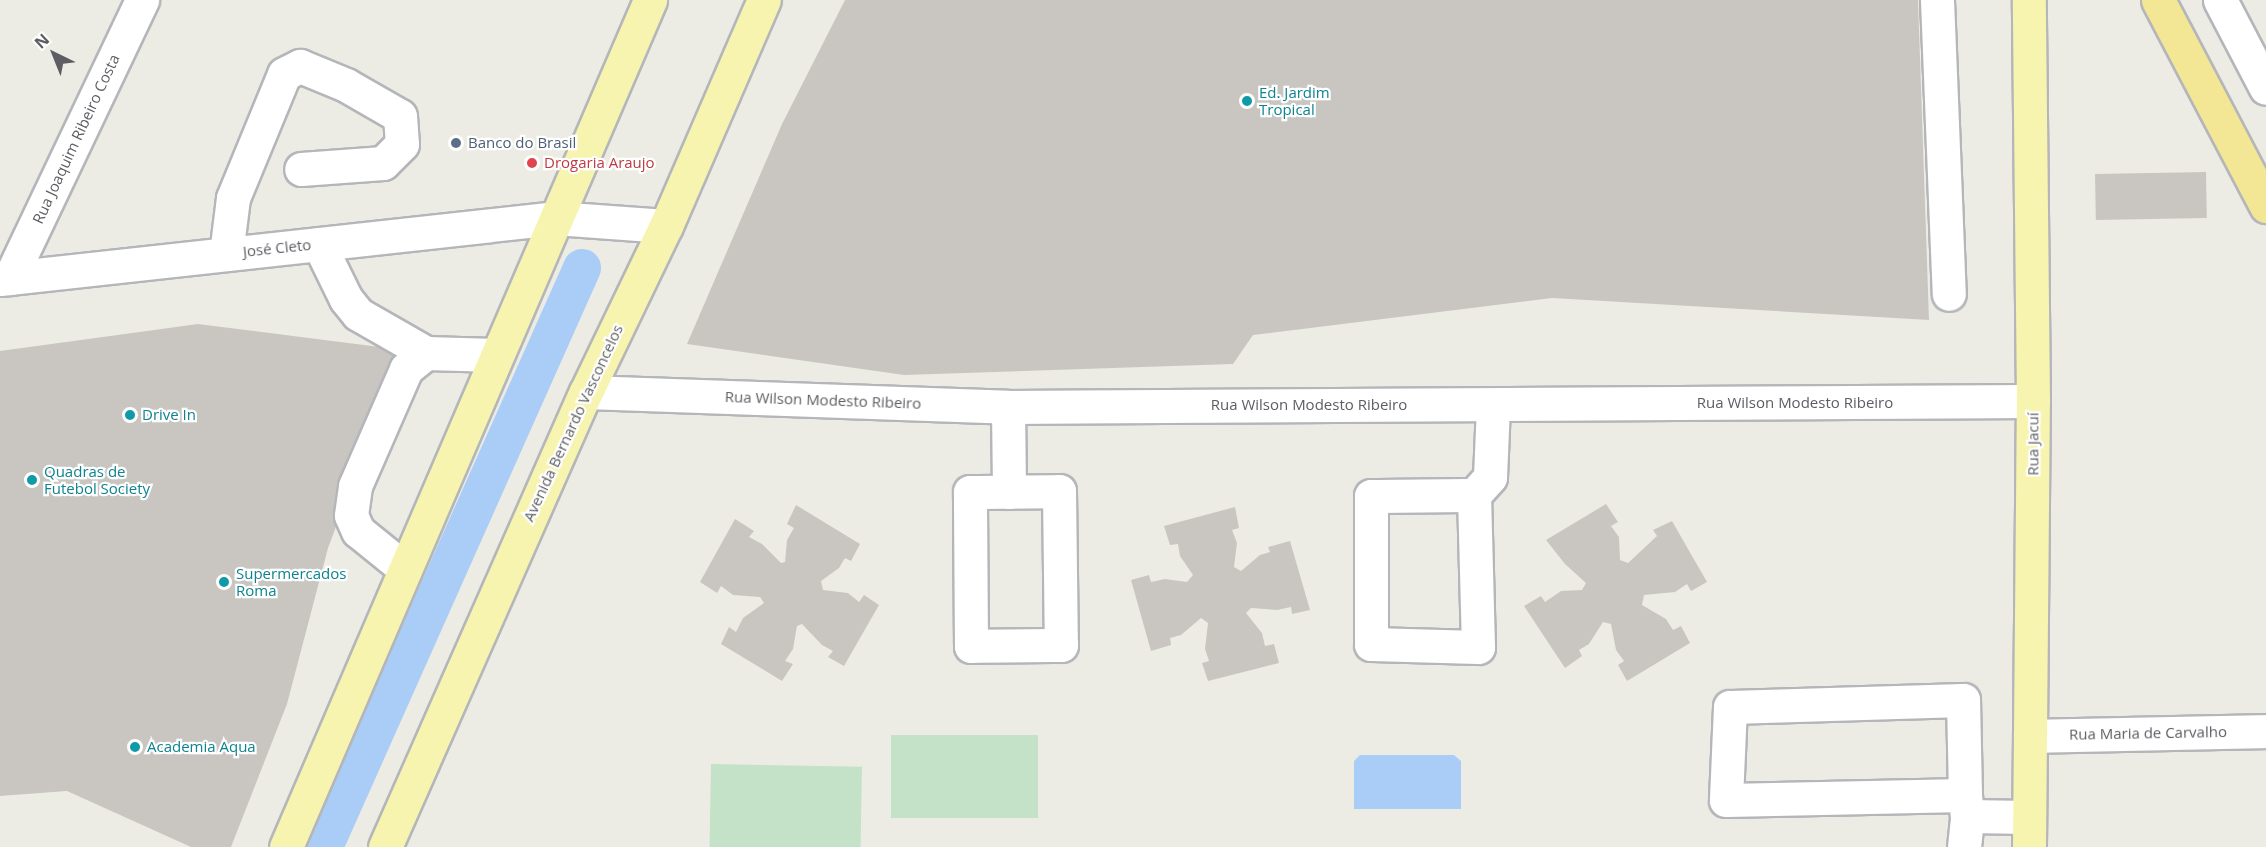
<!DOCTYPE html>
<meta charset="utf-8">
<style>
body{margin:0}
#map{position:relative;width:2266px;height:847px;overflow:hidden;background:#edece4;font-family:"Open Sans",sans-serif}
div>[style]{position:absolute}
[style*='--x']{left:calc(var(--x)*1px);top:calc(var(--y)*1px);width:calc(var(--w)*1px);rotate:calc(var(--a)*1deg)}
.green>*{inset:0;background:#c3e2c7;transform-origin:0 0}
.water>*{inset:0;background:#aacdf7}
.canal>*{height:38px;margin:-19px;padding:0 19px;transform-origin:19px;border-radius:19px;background:#aacdf7}
.building>*{inset:0;background:#c9c6c1;transform-origin:0 0}
.roads{filter:drop-shadow(2px 0 #b4b6ba) drop-shadow(-2px 0 #b4b6ba) drop-shadow(0 2px #b4b6ba) drop-shadow(0 -2px #b4b6ba)}
.minor>*{height:33px;margin:-16.5px;padding:0 16.5px;transform-origin:16.5px;border-radius:16.5px;background:#fff}
.major>*{height:33px;margin:-16.5px;padding:0 16.5px;transform-origin:16.5px;border-radius:16.5px;background:#f7f4af}
.highway>*{height:33px;margin:-16.5px;padding:0 16.5px;transform-origin:16.5px;border-radius:16.5px;background:#f3e695}
.dots>*{width:16px;height:16px;translate:-50% -50%;box-sizing:border-box;border:3px solid #fff;border-radius:50%}
span{translate:-50% -50%;white-space:nowrap;text-align:center;line-height:1.15;-webkit-text-stroke:4.5px #fff;paint-order:stroke}
.culture-label{font-size:15px;color:#0d838f}
.left{translate:0 -50%;text-align:left}
.street-label{font-size:15px;color:#5c5e63}
.service-label{font-size:15px;color:#4e5e75}
.health-label{font-size:15px;color:#be3a42}
.north{position:absolute;left:24px;top:24px;width:60px;height:60px;-webkit-text-stroke:4px #fff;paint-order:stroke;rotate:317deg;font-size:16px;font-weight:700;line-height:24px;text-align:center;color:#5c5e63}
.north::after{content:'';display:block;margin:auto;width:21px;height:27px;background:#5c5e63;clip-path:polygon(50% 0,100% 100%,50% 72%,0 100%)}
</style>
<div id="map">
<div class="green">
<div style="left:891px;top:735px;width:147px;height:83px"></div>
<div style="left:711px;top:764px;width:151px;height:83px;rotate:1deg"></div>
</div>
<div class="water">
<div style="clip-path:polygon(1360px 755px,1454px 755px,1461px 761px,1461px 809px,1354px 809px,1354px 761px)"></div>
</div>
<div class="canal">
<div style="--x:324;--y:847;--w:634;--a:-65.98"></div>
</div>
<div class="building">
<div style="clip-path:polygon(845px 0,1918px 0,1929px 320px,1552px 298px,1253px 335px,1233px 364px,904px 375px,687px 344px,782px 124px)"></div>
<div style="left:2206px;top:172px;width:46px;height:111px;rotate:89deg"></div>
<div style="clip-path:polygon(198px 324px,403px 350px,328px 548px,287px 704px,231px 847px,191px 847px,67px 791px,0 796px,0 351px)"></div>
<div style="clip-path:polygon(1606px 504px,1618px 522px,1611px 526px,1619px 537px,1620px 560px,1628px 563px,1657px 536px,1653px 530px,1672px 521px,1707px 582px,1691px 591px,1687px 584px,1675px 592px,1644px 595px,1642px 605px,1666px 619px,1673px 630px,1681px 626px,1690px 643px,1627px 681px,1618px 665px,1624px 661px,1616px 650px,1611px 624px,1603px 622px,1589px 644px,1579px 650px,1582px 656px,1565px 668px,1524px 606px,1541px 596px,1545px 602px,1561px 591px,1582px 590px,1586px 583px,1565px 564px,1546px 540px)"></div>
<div style="clip-path:polygon(796px 505px,860px 544px,851px 561px,845px 558px,839px 568px,821px 581px,823px 590px,848px 593px,859px 602px,864px 595px,879px 605px,844px 666px,828px 657px,833px 651px,822px 645px,802px 624px,797px 626px,793px 649px,785px 661px,793px 664px,782px 681px,721px 644px,729px 627px,736px 632px,743px 618px,764px 603px,760px 597px,733px 595px,721px 586px,717px 593px,700px 582px,735px 519px,754px 531px,749px 537px,762px 544px,781px 563px,785px 562px,787px 540px,794px 528px,787px 524px)"></div>
<div style="clip-path:polygon(1235px 507px,1239px 528px,1232px 530px,1237px 543px,1234px 567px,1241px 571px,1260px 555px,1270px 552px,1268px 547px,1290px 541px,1310px 610px,1292px 614px,1291px 607px,1277px 610px,1251px 608px,1246px 613px,1262px 633px,1265px 646px,1274px 644px,1279px 663px,1208px 681px,1202px 663px,1209px 661px,1205px 649px,1208px 623px,1201px 618px,1181px 635px,1170px 638px,1171px 645px,1151px 651px,1131px 580px,1149px 575px,1151px 582px,1165px 579px,1187px 582px,1193px 575px,1180px 556px,1178px 544px,1170px 545px,1164px 526px)"></div>
</div>
<div class="roads">
<div class="minor">
<div style="--x:1937;--y:0;--w:294;--a:87.7"></div>
<div style="--x:2220;--y:0;--w:99;--a:62.4"></div>
<div style="--x:319;--y:244;--w:61;--a:63.9"></div>
<div style="--x:346;--y:299;--w:19;--a:51"></div>
<div style="--x:358;--y:314;--w:78;--a:29.8"></div>
<div style="--x:226;--y:254;--w:56;--a:-82.9"></div>
<div style="--x:233;--y:198;--w:134;--a:-67.6"></div>
<div style="--x:284;--y:74;--w:18;--a:-27"></div>
<div style="--x:300;--y:66;--w:50;--a:22.4"></div>
<div style="--x:346;--y:85;--w:62;--a:29.9"></div>
<div style="--x:400;--y:116;--w:28;--a:86"></div>
<div style="--x:402;--y:144;--w:27;--a:135"></div>
<div style="--x:383;--y:163;--w:82;--a:175.8"></div>
<div style="--x:10;--y:278;--w:308;--a:-64.6"></div>
<div style="--x:0;--y:279;--w:558;--a:-6.27"></div>
<div style="--x:555;--y:218;--w:111;--a:4.1"></div>
<div style="--x:586;--y:392;--w:422;--a:2"></div>
<div style="--x:1008;--y:407;--w:1025;--a:-0.34"></div>
<div style="--x:1008;--y:407;--w:85;--a:89.3"></div>
<div style="--x:1059;--y:491;--w:154;--a:89.3"></div>
<div style="--x:1061;--y:645;--w:90;--a:179.4"></div>
<div style="--x:971;--y:646;--w:154;--a:-90.4"></div>
<div style="--x:970;--y:492;--w:89;--a:-0.6"></div>
<div style="--x:1474;--y:495;--w:103;--a:179.4"></div>
<div style="--x:1371;--y:496;--w:148;--a:90"></div>
<div style="--x:1371;--y:644;--w:107;--a:1.6"></div>
<div style="--x:1478;--y:647;--w:152;--a:-91.5"></div>
<div style="--x:1474;--y:495;--w:24;--a:-48"></div>
<div style="--x:1490;--y:477;--w:72;--a:-87.6"></div>
<div style="--x:405;--y:569;--w:60;--a:-141"></div>
<div style="--x:358;--y:531;--w:17;--a:-114"></div>
<div style="--x:351;--y:515;--w:29;--a:-82"></div>
<div style="--x:355;--y:486;--w:128;--a:-66.4"></div>
<div style="--x:406;--y:369;--w:26;--a:-39"></div>
<div style="--x:426;--y:353;--w:70;--a:1.6"></div>
<div style="--x:2030;--y:736;--w:236;--a:-1.2"></div>
<div style="--x:1965;--y:795;--w:95;--a:-91.2"></div>
<div style="--x:1963;--y:700;--w:233;--a:178.3"></div>
<div style="--x:1730;--y:707;--w:93;--a:92.5"></div>
<div style="--x:1726;--y:800;--w:239;--a:-1.2"></div>
<div style="--x:1965;--y:795;--w:21;--a:85"></div>
<div style="--x:1964;--y:847;--w:31;--a:-84"></div>
<div style="--x:1967;--y:816;--w:62;--a:0.9"></div>
</div>
<div class="major">
<div style="--x:286;--y:847;--w:922;--a:-66.74"></div>
<div style="--x:385;--y:847;--w:497;--a:-66.2"></div>
<div style="--x:586;--y:392;--w:184;--a:-64.3"></div>
<div style="--x:666;--y:226;--w:246;--a:-66.6"></div>
<div style="--x:2029;--y:847;--w:446;--a:-89.5"></div>
<div style="--x:2033;--y:401;--w:401;--a:-90.6"></div>
</div>
<div class="highway">
<div style="--x:2158;--y:0;--w:233;--a:62.3"></div>
</div>
</div>
<div class="dots">
<div style="left:1247px;top:101px;background:#0f9aa8"></div>
<div style="left:456px;top:143px;background:#5c6f8a"></div>
<div style="left:532px;top:163px;background:#e0444e"></div>
<div style="left:130px;top:415px;background:#0f9aa8"></div>
<div style="left:32px;top:480px;background:#0f9aa8"></div>
<div style="left:224px;top:582px;background:#0f9aa8"></div>
<div style="left:135px;top:747px;background:#0f9aa8"></div>
</div>
<div class="culture-label">
<span class="left" style="left:1259px;top:101px">Ed. Jardim<br>Tropical</span>
<span class="left" style="left:142px;top:415px">Drive In</span>
<span class="left" style="left:44px;top:480px">Quadras de<br>Futebol Society</span>
<span class="left" style="left:236px;top:582px">Supermercados<br>Roma</span>
<span class="left" style="left:147px;top:747px">Academia Aqua</span>
</div>
<div class="street-label">
<span style="left:76px;top:139px;rotate:-65deg">Rua Joaquim Ribeiro Costa</span>
<span style="left:277px;top:248px;rotate:-6deg">José Cleto</span>
<span style="left:823px;top:400px;rotate:2deg">Rua Wilson Modesto Ribeiro</span>
<span style="left:1795px;top:403px">Rua Wilson Modesto Ribeiro</span>
<span style="left:1309px;top:405px">Rua Wilson Modesto Ribeiro</span>
<span style="left:573px;top:423px;rotate:-65deg">Avenida Bernardo Vasconcelos</span>
<span style="left:2033px;top:444px;rotate:-90deg">Rua Jacuí</span>
<span style="left:2148px;top:733px;rotate:-1deg">Rua Maria de Carvalho</span>
</div>
<div class="service-label">
<span class="left" style="left:468px;top:143px">Banco do Brasil</span>
</div>
<div class="health-label">
<span class="left" style="left:544px;top:163px">Drogaria Araujo</span>
</div>
<div class="north">N</div>
</div>
